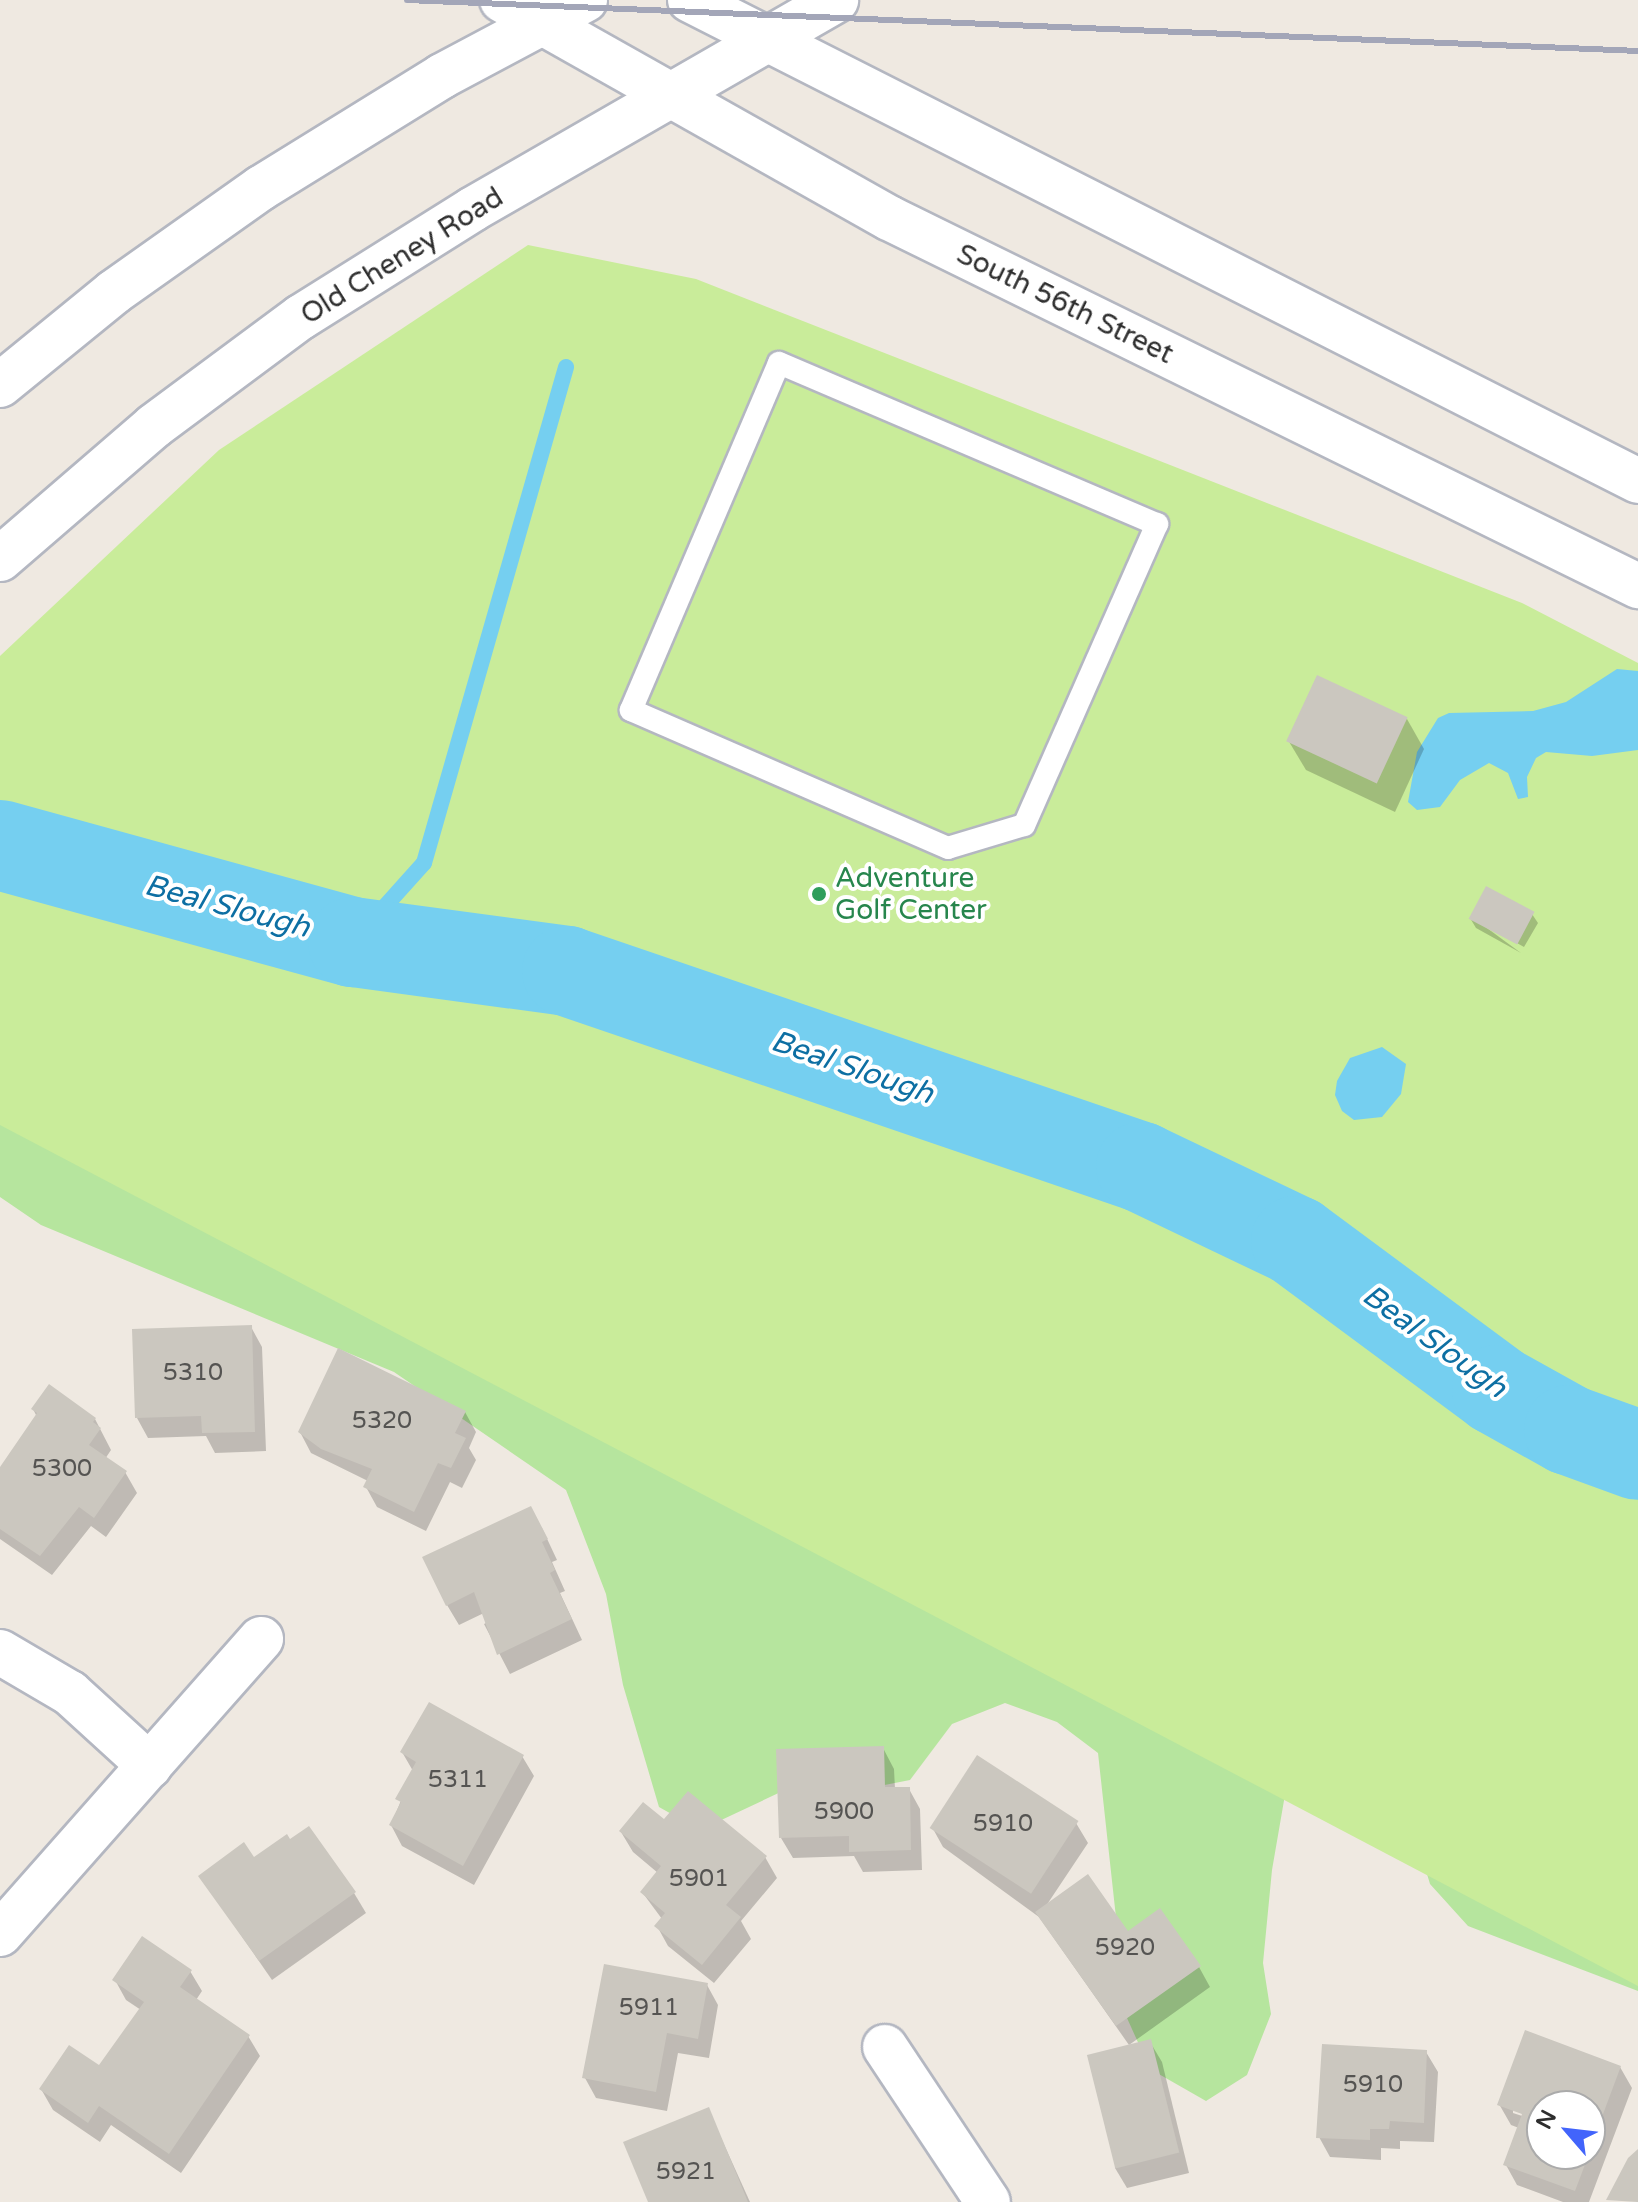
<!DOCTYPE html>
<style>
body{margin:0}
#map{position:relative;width:1638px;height:2202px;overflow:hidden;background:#efe9e1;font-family:"Varela Round",sans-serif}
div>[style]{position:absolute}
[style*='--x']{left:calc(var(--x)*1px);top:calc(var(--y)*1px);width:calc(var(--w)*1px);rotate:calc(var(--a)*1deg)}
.green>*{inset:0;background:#b6e59e}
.pitch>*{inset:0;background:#c9ec9a}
.water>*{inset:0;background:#75cff0}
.shadow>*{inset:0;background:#0003}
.stream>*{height:16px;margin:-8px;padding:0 8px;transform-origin:8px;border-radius:8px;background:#75cff0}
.river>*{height:90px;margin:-45px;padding:0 45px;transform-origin:45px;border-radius:45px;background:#75cff0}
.building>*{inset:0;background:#cbc7bf;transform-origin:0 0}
.roads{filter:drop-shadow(2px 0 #b4b7c1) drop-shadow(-2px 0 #b4b7c1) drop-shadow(0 2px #b4b7c1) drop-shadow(0 -2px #b4b7c1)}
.service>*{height:22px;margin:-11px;padding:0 11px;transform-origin:11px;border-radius:11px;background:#fff}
.minor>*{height:44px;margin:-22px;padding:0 22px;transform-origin:22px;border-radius:22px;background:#fff}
.secondary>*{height:44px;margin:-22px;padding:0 22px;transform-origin:22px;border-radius:22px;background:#fff}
.rail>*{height:6px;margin:-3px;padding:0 3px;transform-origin:3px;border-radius:3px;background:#a3a6b8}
.dots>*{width:22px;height:22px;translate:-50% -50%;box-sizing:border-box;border:4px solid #fff;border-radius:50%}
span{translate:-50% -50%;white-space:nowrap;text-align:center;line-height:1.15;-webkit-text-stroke:8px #fff;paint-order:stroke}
.number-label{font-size:24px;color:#555452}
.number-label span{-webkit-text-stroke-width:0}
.street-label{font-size:28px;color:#2e2e2e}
.leisure-label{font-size:28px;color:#27864d}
.left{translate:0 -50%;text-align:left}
.water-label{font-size:30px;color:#0d6fa3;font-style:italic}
.north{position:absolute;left:1526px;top:2090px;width:80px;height:80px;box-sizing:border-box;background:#fff;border:2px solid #ababab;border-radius:50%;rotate:298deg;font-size:22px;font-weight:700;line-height:32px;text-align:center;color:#2e2e2e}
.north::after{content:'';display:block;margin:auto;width:28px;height:36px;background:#4264fb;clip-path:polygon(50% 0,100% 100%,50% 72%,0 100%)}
</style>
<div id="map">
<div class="green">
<div style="clip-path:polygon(0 925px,1638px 1211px,1638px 1991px,1468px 1926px,1430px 1884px,1407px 1808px,1291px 1760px,1272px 1870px,1263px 1963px,1271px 2014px,1247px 2075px,1206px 2101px,1150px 2069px,1127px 2018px,1098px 1753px,1057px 1722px,1005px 1703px,952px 1724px,910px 1780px,859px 1790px,817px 1775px,700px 1830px,659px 1807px,623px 1685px,606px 1594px,566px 1490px,394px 1372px,41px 1225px,0 1197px)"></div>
</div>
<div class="pitch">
<div style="clip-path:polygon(528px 245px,696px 279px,1522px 603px,1638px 663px,1638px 1986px,0 1125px,0 656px,219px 450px)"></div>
</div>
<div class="water">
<div style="clip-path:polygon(1617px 669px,1638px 671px,1638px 750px,1592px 756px,1546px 752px,1536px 758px,1527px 777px,1528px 797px,1518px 799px,1508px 773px,1489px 763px,1460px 780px,1440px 807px,1417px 810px,1408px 802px,1417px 752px,1438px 718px,1449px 713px,1533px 711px,1566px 702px)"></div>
<div style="clip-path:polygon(1382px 1047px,1406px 1064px,1401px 1094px,1382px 1117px,1354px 1120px,1342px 1111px,1335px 1095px,1337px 1081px,1350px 1058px)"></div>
</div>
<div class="shadow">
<div style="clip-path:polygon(1407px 719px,1424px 749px,1395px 812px,1306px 770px,1288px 740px)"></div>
<div style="clip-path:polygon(1532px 914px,1538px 923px,1524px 947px,1476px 920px,1521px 953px,1476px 928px,1470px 918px)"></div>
<div style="clip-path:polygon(251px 1327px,262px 1347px,266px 1451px,215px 1453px,206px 1436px,148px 1438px,137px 1418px)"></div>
<div style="clip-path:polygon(33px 1409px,95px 1419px,111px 1450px,105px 1459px,125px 1472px,137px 1493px,106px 1537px,91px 1526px,52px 1575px,0 1539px,0 1470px,37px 1417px)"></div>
<div style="clip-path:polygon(465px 1412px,476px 1432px,469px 1448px,476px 1460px,462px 1488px,450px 1482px,426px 1531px,377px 1507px,366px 1487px,368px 1481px,311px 1453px,300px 1432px)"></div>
<div style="clip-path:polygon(542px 1528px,557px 1560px,552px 1562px,565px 1591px,560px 1593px,582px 1640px,510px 1674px,484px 1624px,490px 1621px,486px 1612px,459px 1625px,447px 1605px)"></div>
<div style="clip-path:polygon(883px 1748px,894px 1769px,895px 1789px,909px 1789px,920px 1809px,922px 1870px,863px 1872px,854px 1856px,793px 1858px,781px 1838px)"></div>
<div style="clip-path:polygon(402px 1752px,522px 1756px,534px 1776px,474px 1885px,402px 1846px,391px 1825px,413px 1771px)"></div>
<div style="clip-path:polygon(664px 1822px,765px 1857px,777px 1878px,741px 1921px,751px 1939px,714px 1983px,668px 1946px,657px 1926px,662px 1919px,642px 1892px,658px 1873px,633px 1852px,621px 1832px)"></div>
<div style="clip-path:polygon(1076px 1823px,1088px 1843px,1046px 1906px,1128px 1934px,1199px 1967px,1210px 1987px,1129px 2045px,1039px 1917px,943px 1847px,932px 1827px)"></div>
<div style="clip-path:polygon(254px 1860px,354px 1893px,366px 1913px,272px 1980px,201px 1877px)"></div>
<div style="clip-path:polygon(190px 1971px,202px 1991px,196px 2000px,248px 2036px,260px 2056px,181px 2173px,111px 2125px,100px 2142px,53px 2110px,41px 2089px,100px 2068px,141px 2010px,126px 2000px,115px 1980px)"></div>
<div style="clip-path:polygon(707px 1985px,718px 2005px,709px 2058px,678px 2053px,667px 2111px,596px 2098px,585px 2078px)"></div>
<div style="clip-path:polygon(1150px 2042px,1162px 2062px,1189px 2173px,1127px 2188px,1115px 2168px)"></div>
<div style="clip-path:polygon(1426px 2052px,1438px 2072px,1434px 2142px,1400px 2141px,1400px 2149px,1381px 2148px,1381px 2160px,1330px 2157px,1319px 2137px)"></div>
<div style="clip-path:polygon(evenodd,1620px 2067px,1632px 2088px,1589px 2202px,1563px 2202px,1517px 2185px,1506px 2165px,1519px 2128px,1511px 2125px,1499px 2104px,1620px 2067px,1542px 2106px,1590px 2106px,1590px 2154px,1542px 2154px,1542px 2106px,1620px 2067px,1513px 2108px,1531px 2119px,1513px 2113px,1513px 2108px)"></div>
<div style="clip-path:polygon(708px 2109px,750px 2202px,650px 2202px)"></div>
</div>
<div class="stream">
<div style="--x:353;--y:942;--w:106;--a:-48.1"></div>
<div style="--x:424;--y:863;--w:516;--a:-74.02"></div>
</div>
<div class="river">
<div style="--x:0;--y:845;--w:366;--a:15.4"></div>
<div style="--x:353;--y:942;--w:216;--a:7.7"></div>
<div style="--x:567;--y:971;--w:607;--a:18.85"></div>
<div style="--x:1141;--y:1167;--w:172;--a:25.5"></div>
<div style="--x:1296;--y:1241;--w:250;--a:36.5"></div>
<div style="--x:1497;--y:1390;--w:82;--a:29.1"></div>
<div style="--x:1569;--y:1430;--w:73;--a:19.9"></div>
</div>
<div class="building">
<div style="left:1317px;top:675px;width:100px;height:73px;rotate:25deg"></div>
<div style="left:1486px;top:886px;width:55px;height:37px;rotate:28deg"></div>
<div style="clip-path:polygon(252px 1325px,255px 1432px,202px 1433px,201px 1416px,135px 1418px,132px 1329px)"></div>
<div style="clip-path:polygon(338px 1348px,466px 1411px,455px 1433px,466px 1438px,451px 1468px,438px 1463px,414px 1512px,363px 1487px,372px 1469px,321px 1449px,298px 1432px)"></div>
<div style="clip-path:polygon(49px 1384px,96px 1418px,93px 1422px,101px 1428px,89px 1445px,127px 1471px,94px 1518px,79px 1507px,40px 1556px,0 1529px,0 1467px,37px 1413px,31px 1409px)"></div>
<div style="clip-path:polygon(531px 1506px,548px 1539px,542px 1542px,555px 1570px,550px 1573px,572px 1619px,497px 1655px,474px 1592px,446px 1606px,422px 1557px)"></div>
<div style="clip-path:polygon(429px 1702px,524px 1755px,463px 1866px,389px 1825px,401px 1802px,395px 1799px,416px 1762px,400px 1752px)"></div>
<div style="clip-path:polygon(884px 1746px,885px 1787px,910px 1787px,911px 1850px,849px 1852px,849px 1836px,779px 1838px,776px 1749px)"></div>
<div style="left:977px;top:1755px;width:121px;height:87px;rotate:33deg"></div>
<div style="clip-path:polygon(688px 1791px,767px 1856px,726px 1905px,741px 1917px,702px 1965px,654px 1926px,665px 1913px,640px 1892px,661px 1866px,619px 1831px,643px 1802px,664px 1819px)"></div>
<div style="clip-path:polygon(309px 1826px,356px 1892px,259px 1961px,198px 1876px,244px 1842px,254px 1857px,287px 1834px,290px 1839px)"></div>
<div style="clip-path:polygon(1088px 1874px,1128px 1931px,1160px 1908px,1201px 1966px,1116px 2026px,1035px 1912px)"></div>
<div style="clip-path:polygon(142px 1936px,192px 1970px,180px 1987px,250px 2035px,169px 2154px,99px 2106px,88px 2123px,39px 2089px,69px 2045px,99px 2065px,144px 2002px,112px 1980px)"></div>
<div style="clip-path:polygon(604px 1964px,708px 1983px,698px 2039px,667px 2033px,656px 2092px,582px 2078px)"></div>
<div style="clip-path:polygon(1525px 2030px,1621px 2066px,1590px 2149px,1590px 2106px,1542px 2106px,1542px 2154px,1589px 2154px,1575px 2191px,1503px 2165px,1522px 2114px,1497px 2105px)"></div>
<div style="left:1151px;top:2039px;width:117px;height:66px;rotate:76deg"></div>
<div style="clip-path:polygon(1322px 2044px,1427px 2050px,1424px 2123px,1390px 2121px,1389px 2129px,1370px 2129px,1370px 2140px,1316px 2138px)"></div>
<div style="clip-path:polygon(709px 2107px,748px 2202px,648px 2202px,623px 2142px)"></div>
<div style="clip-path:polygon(1638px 2149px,1638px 2202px,1606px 2200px,1628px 2158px)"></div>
</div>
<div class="roads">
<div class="service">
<div style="--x:779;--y:363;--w:411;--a:23.1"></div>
<div style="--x:1157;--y:524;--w:329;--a:113.8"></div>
<div style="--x:1024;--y:825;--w:79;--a:163.2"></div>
<div style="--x:948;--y:848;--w:346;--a:-156.5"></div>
<div style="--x:631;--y:710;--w:377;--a:-66.9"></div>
</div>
<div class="minor">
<div style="--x:0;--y:1652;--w:81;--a:30.4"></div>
<div style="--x:70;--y:1693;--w:108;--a:42.4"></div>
<div style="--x:0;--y:1934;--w:394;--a:-48.5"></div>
<div style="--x:885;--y:2047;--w:186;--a:56.4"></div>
</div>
<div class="secondary">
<div style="--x:502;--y:0;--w:444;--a:29.4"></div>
<div style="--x:889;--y:218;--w:835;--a:26.17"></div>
<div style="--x:690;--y:0;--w:1063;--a:26.9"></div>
<div style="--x:0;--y:385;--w:147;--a:-39.2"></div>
<div style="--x:114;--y:292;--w:180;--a:-35.3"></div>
<div style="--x:261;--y:188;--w:213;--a:-31.7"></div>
<div style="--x:442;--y:76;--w:162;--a:-28"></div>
<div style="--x:0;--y:559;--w:203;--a:-40.8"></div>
<div style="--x:154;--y:426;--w:183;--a:-36.6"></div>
<div style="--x:301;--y:317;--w:203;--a:-32.1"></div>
<div style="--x:473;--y:209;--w:419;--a:-29.9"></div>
</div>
</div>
<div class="rail">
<div style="--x:407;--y:0;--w:1232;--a:2.37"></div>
</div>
<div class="dots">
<div style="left:819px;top:894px;background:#2e9e5b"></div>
</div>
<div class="number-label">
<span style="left:193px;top:1373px">5310</span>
<span style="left:382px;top:1421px">5320</span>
<span style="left:62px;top:1469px">5300</span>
<span style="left:458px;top:1780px">5311</span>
<span style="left:844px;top:1812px">5900</span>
<span style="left:1003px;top:1824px">5910</span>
<span style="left:699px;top:1879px">5901</span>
<span style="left:1125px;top:1948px">5920</span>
<span style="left:649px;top:2008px">5911</span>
<span style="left:1373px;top:2085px">5910</span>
<span style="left:686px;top:2172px">5921</span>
</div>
<div class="street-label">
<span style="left:402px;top:256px;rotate:-32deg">Old Cheney Road</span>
<span style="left:1065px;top:304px;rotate:26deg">South 56th Street</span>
</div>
<div class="leisure-label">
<span class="left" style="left:835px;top:894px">Adventure<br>Golf Center</span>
</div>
<div class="water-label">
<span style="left:227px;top:907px;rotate:15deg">Beal Slough</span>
<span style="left:852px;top:1068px;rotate:19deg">Beal Slough</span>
<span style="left:1434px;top:1342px;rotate:36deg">Beal Slough</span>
</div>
<div class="north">N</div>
</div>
